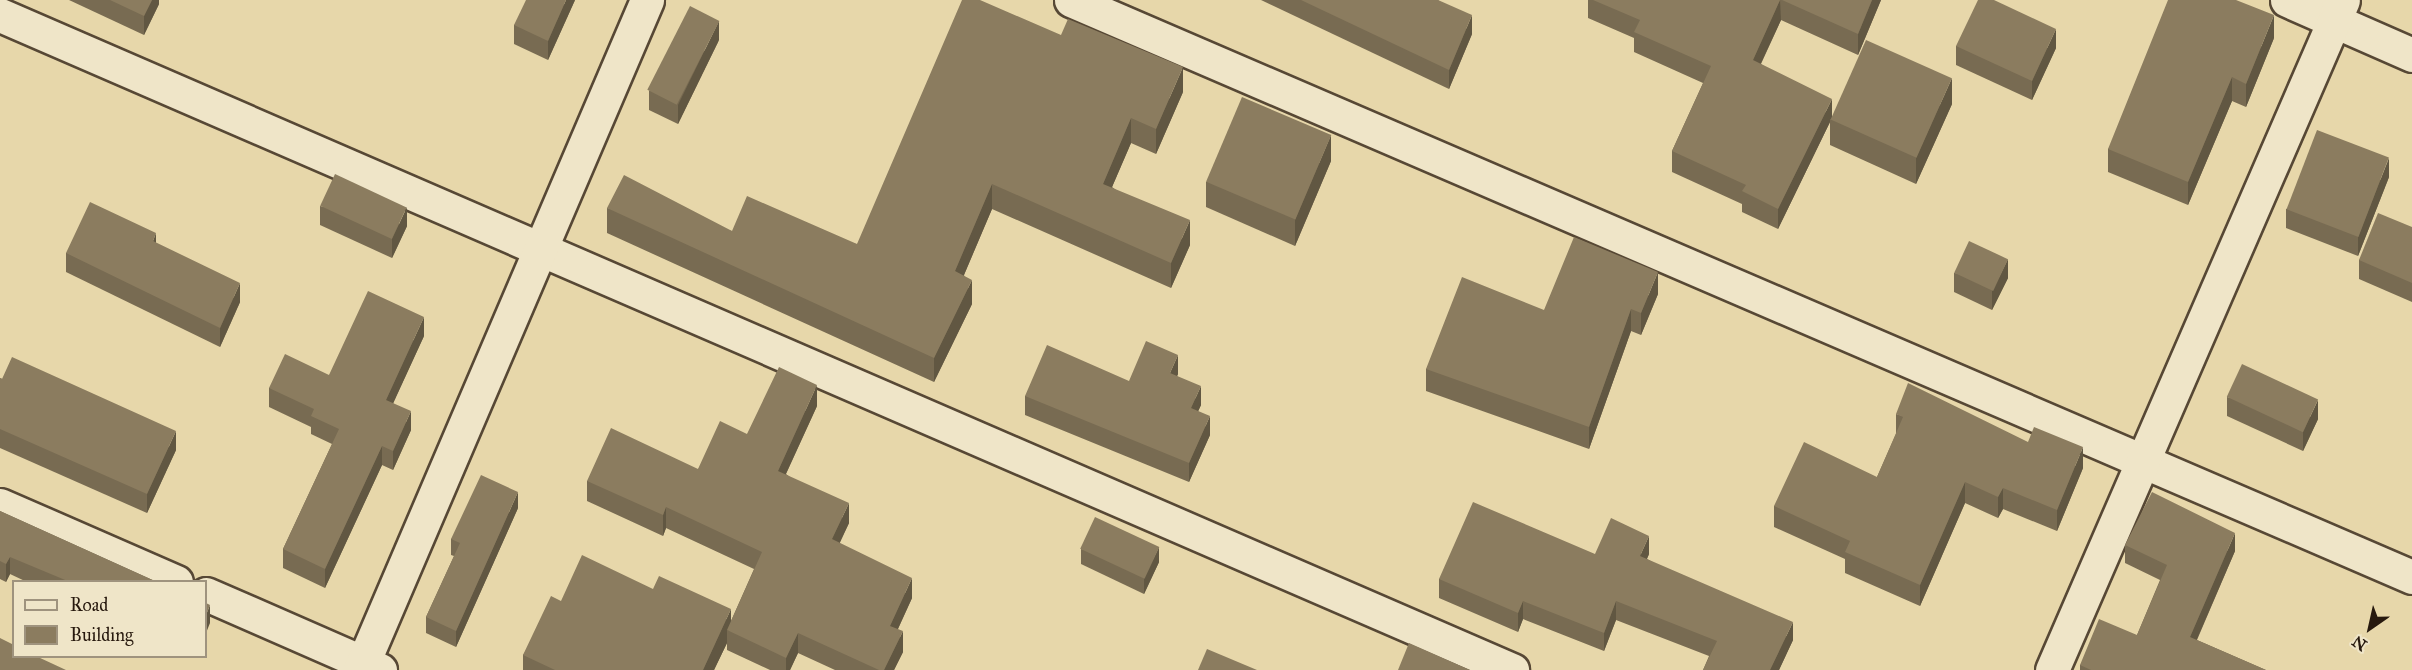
<!DOCTYPE html>
<style>
body{margin:0}
#map{position:relative;width:2412px;height:670px;overflow:hidden;background:#e7d7aa;font-family:"IM FELL Great Primer",serif}
div>[style]{position:absolute}
[style*='--x']{left:calc(var(--x)*1px);top:calc(var(--y)*1px);width:calc(var(--w)*1px);rotate:calc(var(--a)*1deg)}
.roads{filter:drop-shadow(2px 0 #574835) drop-shadow(-2px 0 #574835) drop-shadow(0 2px #574835) drop-shadow(0 -2px #574835)}
.minor>*{height:33px;margin:-16.5px;padding:0 16.5px;transform-origin:16.5px;border-radius:16.5px;background:#efe5c8}
.wall>*{inset:0;background:#786b52}
.shaded-wall>*{inset:0;background:#615742}
.building>*{inset:0;background:#8b7c5f;transform-origin:0 0}
span{translate:-50% -50%;white-space:nowrap;text-align:center;line-height:1.15;-webkit-text-stroke:6px #efe5c8;paint-order:stroke}
.legend{position:absolute;left:12px;top:580px;width:195px;height:78px;box-sizing:border-box;background:#efe5c8;border:2px solid #9f937e;margin:0;padding:8px 10px;list-style:none;font-size:18px;color:#27190e}
.legend li{display:flex;align-items:center;gap:12px;height:30px}
.legend b{width:30px;border:2px solid #9f937e}
.north{position:absolute;left:2340px;top:598px;width:60px;height:60px;-webkit-text-stroke:4px #efe5c8;paint-order:stroke;rotate:214deg;font-size:16px;font-weight:700;line-height:24px;text-align:center;color:#27190e}
.north::after{content:'';display:block;margin:auto;width:21px;height:27px;background:#27190e;clip-path:polygon(50% 0,100% 100%,50% 72%,0 100%)}
</style>
<div id="map">
<div class="roads">
<div class="minor">
<div style="--x:1071;--y:0;--w:1460;--a:23.28"></div>
<div style="--x:2287;--y:0;--w:137;--a:23.7"></div>
<div style="--x:0;--y:15;--w:1648;--a:23.42"></div>
<div style="--x:0;--y:505;--w:192;--a:23.6"></div>
<div style="--x:206;--y:594;--w:190;--a:23.6"></div>
<div style="--x:360;--y:670;--w:729;--a:-66.81"></div>
<div style="--x:2052;--y:670;--w:730;--a:-66.52"></div>
</div>
</div>
<div class="wall">
<div style="clip-path:polygon(69px 0,159px 0,159px 4px,144px 35px)"></div>
<div style="clip-path:polygon(575px 0,548px 60px,514px 44px,514px 25px)"></div>
<div style="clip-path:polygon(1261px 0,1438px 0,1472px 34px,1449px 89px)"></div>
<div style="clip-path:polygon(1588px 0,1881px 0,1858px 55px,1781px 20px,1761px 64px,1832px 117px,1952px 104px,1916px 184px,1830px 145px,1830px 122px,1778px 229px,1742px 212px,1742px 204px,1672px 172px,1672px 151px,1703px 83px,1634px 52px,1634px 38px,1588px 18px)"></div>
<div style="clip-path:polygon(2274px 38px,2246px 107px,2232px 101px,2188px 205px,2108px 172px,2108px 149px)"></div>
<div style="clip-path:polygon(719px 40px,678px 124px,649px 110px,649px 91px)"></div>
<div style="clip-path:polygon(1956px 46px,2056px 48px,2032px 100px,1956px 65px)"></div>
<div style="clip-path:polygon(1183px 92px,1156px 154px,1131px 143px,1112px 187px,1190px 245px,1171px 288px,992px 209px,964px 275px,972px 304px,934px 382px,607px 233px,607px 208px,732px 231px,857px 244px)"></div>
<div style="clip-path:polygon(1331px 161px,1295px 246px,1206px 207px,1206px 182px)"></div>
<div style="clip-path:polygon(2389px 177px,2358px 256px,2286px 228px,2286px 209px)"></div>
<div style="clip-path:polygon(320px 206px,407px 226px,392px 258px,320px 225px)"></div>
<div style="clip-path:polygon(2412px 227px,2412px 302px,2359px 279px,2359px 260px)"></div>
<div style="clip-path:polygon(156px 243px,240px 302px,220px 347px,66px 272px,66px 253px)"></div>
<div style="clip-path:polygon(1954px 273px,2008px 278px,1992px 310px,1954px 292px)"></div>
<div style="clip-path:polygon(1658px 294px,1641px 335px,1631px 331px,1589px 449px,1426px 391px,1426px 369px,1544px 310px)"></div>
<div style="clip-path:polygon(424px 336px,393px 403px,411px 430px,393px 470px,382px 465px,325px 588px,283px 568px,283px 549px,332px 444px,311px 434px,311px 427px,269px 407px,269px 388px,329px 375px)"></div>
<div style="clip-path:polygon(1178px 374px,1177px 376px,1201px 405px,1198px 411px,1210px 435px,1189px 482px,1025px 415px,1025px 396px)"></div>
<div style="clip-path:polygon(0 378px,176px 450px,147px 513px,0 448px)"></div>
<div style="clip-path:polygon(2227px 397px,2318px 419px,2303px 451px,2227px 416px)"></div>
<div style="clip-path:polygon(817px 406px,786px 474px,849px 523px,839px 543px,912px 598px,898px 629px,903px 652px,894px 670px,835px 670px,798px 653px,790px 670px,770px 670px,727px 650px,727px 643px,714px 670px,523px 670px,523px 655px,561px 601px,653px 589px,731px 621px,754px 569px,666px 528px,663px 536px,587px 501px,587px 481px,698px 469px,747px 434px)"></div>
<div style="clip-path:polygon(1896px 414px,2083px 468px,2057px 531px,2003px 509px,1998px 518px,1965px 503px,1920px 606px,1845px 573px,1845px 559px,1774px 527px,1774px 506px,1877px 477px,1896px 434px)"></div>
<div style="clip-path:polygon(518px 508px,456px 647px,426px 633px,426px 617px,454px 556px,451px 555px,451px 539px)"></div>
<div style="clip-path:polygon(0 511px,157px 582px,27px 582px,10px 574px,6px 582px,0 579px)"></div>
<div style="clip-path:polygon(2125px 545px,2235px 551px,2197px 640px,2266px 670px,2080px 670px,2080px 665px,2137px 635px,2160px 580px,2125px 563px)"></div>
<div style="clip-path:polygon(1081px 549px,1159px 562px,1144px 594px,1081px 564px)"></div>
<div style="clip-path:polygon(1595px 554px,1649px 554px,1647px 559px,1793px 640px,1779px 670px,1703px 670px,1709px 656px,1616px 620px,1604px 651px,1523px 619px,1518px 632px,1439px 598px,1439px 579px)"></div>
</div>
<div class="shaded-wall">
<div style="clip-path:polygon(152px 0,159px 0,159px 4px,144px 35px,144px 16px)"></div>
<div style="clip-path:polygon(566px 0,575px 0,548px 60px,548px 41px)"></div>
<div style="clip-path:polygon(1780px 0,1781px 20px,1753px 80px,1753px 60px)"></div>
<div style="clip-path:polygon(1872px 0,1881px 0,1858px 55px,1858px 34px)"></div>
<div style="clip-path:polygon(1472px 15px,1472px 34px,1449px 89px,1449px 70px)"></div>
<div style="clip-path:polygon(2274px 15px,2274px 38px,2246px 107px,2246px 84px)"></div>
<div style="clip-path:polygon(719px 21px,719px 40px,678px 124px,678px 105px)"></div>
<div style="clip-path:polygon(2056px 29px,2056px 48px,2032px 100px,2032px 81px)"></div>
<div style="clip-path:polygon(1183px 67px,1183px 92px,1156px 154px,1156px 129px)"></div>
<div style="clip-path:polygon(2232px 77px,2232px 101px,2188px 205px,2188px 182px)"></div>
<div style="clip-path:polygon(1952px 78px,1952px 104px,1916px 184px,1916px 158px)"></div>
<div style="clip-path:polygon(1832px 99px,1832px 119px,1830px 119px,1830px 122px,1778px 229px,1778px 209px)"></div>
<div style="clip-path:polygon(1131px 118px,1131px 143px,1103px 208px,1103px 184px)"></div>
<div style="clip-path:polygon(1331px 135px,1331px 161px,1295px 246px,1295px 220px)"></div>
<div style="clip-path:polygon(2389px 158px,2389px 177px,2358px 256px,2358px 237px)"></div>
<div style="clip-path:polygon(992px 184px,992px 209px,955px 296px,955px 271px)"></div>
<div style="clip-path:polygon(407px 207px,407px 226px,392px 258px,392px 239px)"></div>
<div style="clip-path:polygon(1190px 220px,1190px 245px,1171px 288px,1171px 263px)"></div>
<div style="clip-path:polygon(156px 233px,156px 252px,153px 241px)"></div>
<div style="clip-path:polygon(2008px 259px,2008px 278px,1992px 310px,1992px 291px)"></div>
<div style="clip-path:polygon(1658px 272px,1658px 294px,1641px 335px,1641px 313px)"></div>
<div style="clip-path:polygon(972px 280px,972px 304px,934px 382px,934px 358px)"></div>
<div style="clip-path:polygon(240px 283px,240px 302px,220px 347px,220px 328px)"></div>
<div style="clip-path:polygon(1631px 309px,1631px 331px,1589px 449px,1589px 427px)"></div>
<div style="clip-path:polygon(424px 317px,424px 336px,386px 419px,386px 400px)"></div>
<div style="clip-path:polygon(1178px 355px,1178px 374px,1170px 392px,1170px 373px)"></div>
<div style="clip-path:polygon(817px 385px,817px 406px,778px 491px,778px 471px)"></div>
<div style="clip-path:polygon(1201px 386px,1201px 405px,1191px 427px,1191px 408px)"></div>
<div style="clip-path:polygon(2318px 400px,2318px 419px,2303px 451px,2303px 432px)"></div>
<div style="clip-path:polygon(411px 411px,411px 430px,393px 470px,393px 451px)"></div>
<div style="clip-path:polygon(1210px 416px,1210px 435px,1189px 482px,1189px 463px)"></div>
<div style="clip-path:polygon(176px 431px,176px 450px,147px 513px,147px 494px)"></div>
<div style="clip-path:polygon(382px 446px,382px 465px,325px 588px,325px 569px)"></div>
<div style="clip-path:polygon(2083px 447px,2083px 468px,2057px 531px,2057px 510px)"></div>
<div style="clip-path:polygon(1965px 482px,1965px 503px,1920px 606px,1920px 585px)"></div>
<div style="clip-path:polygon(2003px 488px,2003px 509px,1998px 518px,1998px 497px)"></div>
<div style="clip-path:polygon(518px 492px,518px 508px,456px 647px,456px 631px)"></div>
<div style="clip-path:polygon(849px 503px,849px 523px,832px 560px,832px 539px)"></div>
<div style="clip-path:polygon(666px 507px,666px 528px,663px 536px,663px 515px)"></div>
<div style="clip-path:polygon(2235px 533px,2235px 551px,2190px 655px,2190px 637px)"></div>
<div style="clip-path:polygon(1649px 536px,1649px 554px,1640px 574px,1640px 556px)"></div>
<div style="clip-path:polygon(1159px 547px,1159px 562px,1144px 594px,1144px 578px)"></div>
<div style="clip-path:polygon(10px 557px,10px 574px,6px 582px,6px 564px)"></div>
<div style="clip-path:polygon(912px 578px,912px 598px,890px 646px,890px 626px)"></div>
<div style="clip-path:polygon(1523px 601px,1523px 619px,1518px 632px,1518px 613px)"></div>
<div style="clip-path:polygon(1616px 601px,1616px 620px,1604px 651px,1604px 633px)"></div>
<div style="clip-path:polygon(210px 605px,210px 623px,206px 633px,206px 615px)"></div>
<div style="clip-path:polygon(731px 609px,731px 631px,727px 630px,727px 643px,714px 670px,703px 670px)"></div>
<div style="clip-path:polygon(1793px 622px,1793px 640px,1779px 670px,1770px 670px)"></div>
<div style="clip-path:polygon(903px 631px,903px 652px,894px 670px,884px 670px)"></div>
<div style="clip-path:polygon(798px 633px,798px 653px,790px 670px,786px 670px,786px 658px)"></div>
</div>
<div class="building">
<div style="clip-path:polygon(110px 0,152px 0,144px 16px)"></div>
<div style="clip-path:polygon(526px 0,566px 0,548px 41px,514px 25px)"></div>
<div style="clip-path:polygon(962px 0,980px 0,1061px 35px,1068px 19px,1183px 67px,1156px 129px,1131px 118px,1103px 184px,1190px 220px,1171px 263px,992px 184px,955px 271px,972px 280px,934px 358px,607px 208px,624px 175px,732px 231px,747px 196px,857px 244px)"></div>
<div style="clip-path:polygon(1301px 0,1438px 0,1472px 15px,1449px 70px)"></div>
<div style="clip-path:polygon(1593px 0,1780px 0,1753px 60px,1832px 99px,1778px 209px,1742px 191px,1746px 185px,1672px 151px,1711px 66px,1634px 32px,1640px 20px)"></div>
<div style="clip-path:polygon(1782px 0,1872px 0,1858px 34px)"></div>
<div style="clip-path:polygon(1978px 0,1994px 0,2056px 29px,2032px 81px,1956px 46px)"></div>
<div style="clip-path:polygon(2168px 0,2236px 0,2274px 15px,2246px 84px,2232px 77px,2188px 182px,2108px 149px)"></div>
<div style="left:690px;top:6px;width:33px;height:94px;rotate:27deg"></div>
<div style="left:1866px;top:40px;width:94px;height:87px;rotate:24deg"></div>
<div style="left:1242px;top:97px;width:97px;height:92px;rotate:23deg"></div>
<div style="left:2317px;top:130px;width:77px;height:85px;rotate:21deg"></div>
<div style="left:335px;top:174px;width:79px;height:35px;rotate:25deg"></div>
<div style="clip-path:polygon(90px 202px,156px 233px,153px 241px,240px 283px,220px 328px,66px 253px)"></div>
<div style="clip-path:polygon(2378px 213px,2412px 227px,2412px 283px,2359px 260px)"></div>
<div style="clip-path:polygon(1574px 237px,1658px 272px,1641px 313px,1631px 309px,1589px 427px,1426px 369px,1462px 277px,1544px 310px)"></div>
<div style="left:1969px;top:241px;width:43px;height:35px;rotate:25deg"></div>
<div style="clip-path:polygon(368px 291px,424px 317px,386px 400px,411px 411px,393px 451px,382px 446px,325px 569px,283px 549px,339px 429px,311px 416px,314px 409px,269px 388px,285px 354px,329px 375px)"></div>
<div style="clip-path:polygon(1146px 341px,1178px 355px,1170px 373px,1201px 386px,1191px 408px,1210px 416px,1189px 463px,1025px 396px,1047px 345px,1129px 381px)"></div>
<div style="clip-path:polygon(12px 357px,176px 431px,147px 494px,0 429px,0 378px,2px 379px)"></div>
<div style="left:2242px;top:364px;width:84px;height:36px;rotate:25deg"></div>
<div style="clip-path:polygon(779px 367px,817px 385px,778px 471px,849px 503px,832px 539px,912px 578px,890px 626px,903px 631px,884px 670px,879px 670px,798px 633px,786px 658px,727px 630px,762px 552px,666px 507px,663px 515px,587px 481px,611px 428px,698px 469px,720px 421px,747px 434px)"></div>
<div style="clip-path:polygon(1908px 383px,2028px 442px,2034px 427px,2083px 447px,2057px 510px,2003px 488px,1998px 497px,1965px 482px,1920px 585px,1845px 552px,1850px 541px,1774px 506px,1804px 442px,1877px 477px,1903px 417px,1896px 414px)"></div>
<div style="clip-path:polygon(481px 475px,518px 492px,456px 631px,426px 617px,460px 543px,451px 539px)"></div>
<div style="clip-path:polygon(2152px 492px,2235px 533px,2190px 637px,2266px 670px,2091px 670px,2080px 665px,2099px 619px,2137px 635px,2167px 565px,2125px 545px)"></div>
<div style="clip-path:polygon(1473px 502px,1595px 554px,1611px 518px,1649px 536px,1640px 556px,1793px 622px,1770px 670px,1703px 670px,1717px 641px,1616px 601px,1604px 633px,1523px 601px,1518px 613px,1439px 579px)"></div>
<div style="clip-path:polygon(0 511px,157px 582px,70px 582px,10px 557px,6px 564px,0 561px)"></div>
<div style="left:1095px;top:517px;width:71px;height:35px;rotate:25deg"></div>
<div style="clip-path:polygon(582px 555px,653px 589px,659px 576px,731px 609px,703px 670px,555px 670px,523px 655px,551px 596px,561px 601px)"></div>
<div style="clip-path:polygon(206px 603px,210px 605px,206px 615px)"></div>
<div style="clip-path:polygon(0 638px,14px 645px,14px 657px,38px 657px,66px 670px,0 670px)"></div>
<div style="clip-path:polygon(1409px 643px,1470px 670px,1398px 670px)"></div>
<div style="clip-path:polygon(1207px 649px,1257px 670px,1198px 670px)"></div>
</div>
<ul class="legend">
<li><b style="height:8px;background:#efe5c8"></b>Road</li>
<li><b style="height:16px;background:#8b7c5f"></b>Building</li>
</ul>
<div class="north">N</div>
</div>
